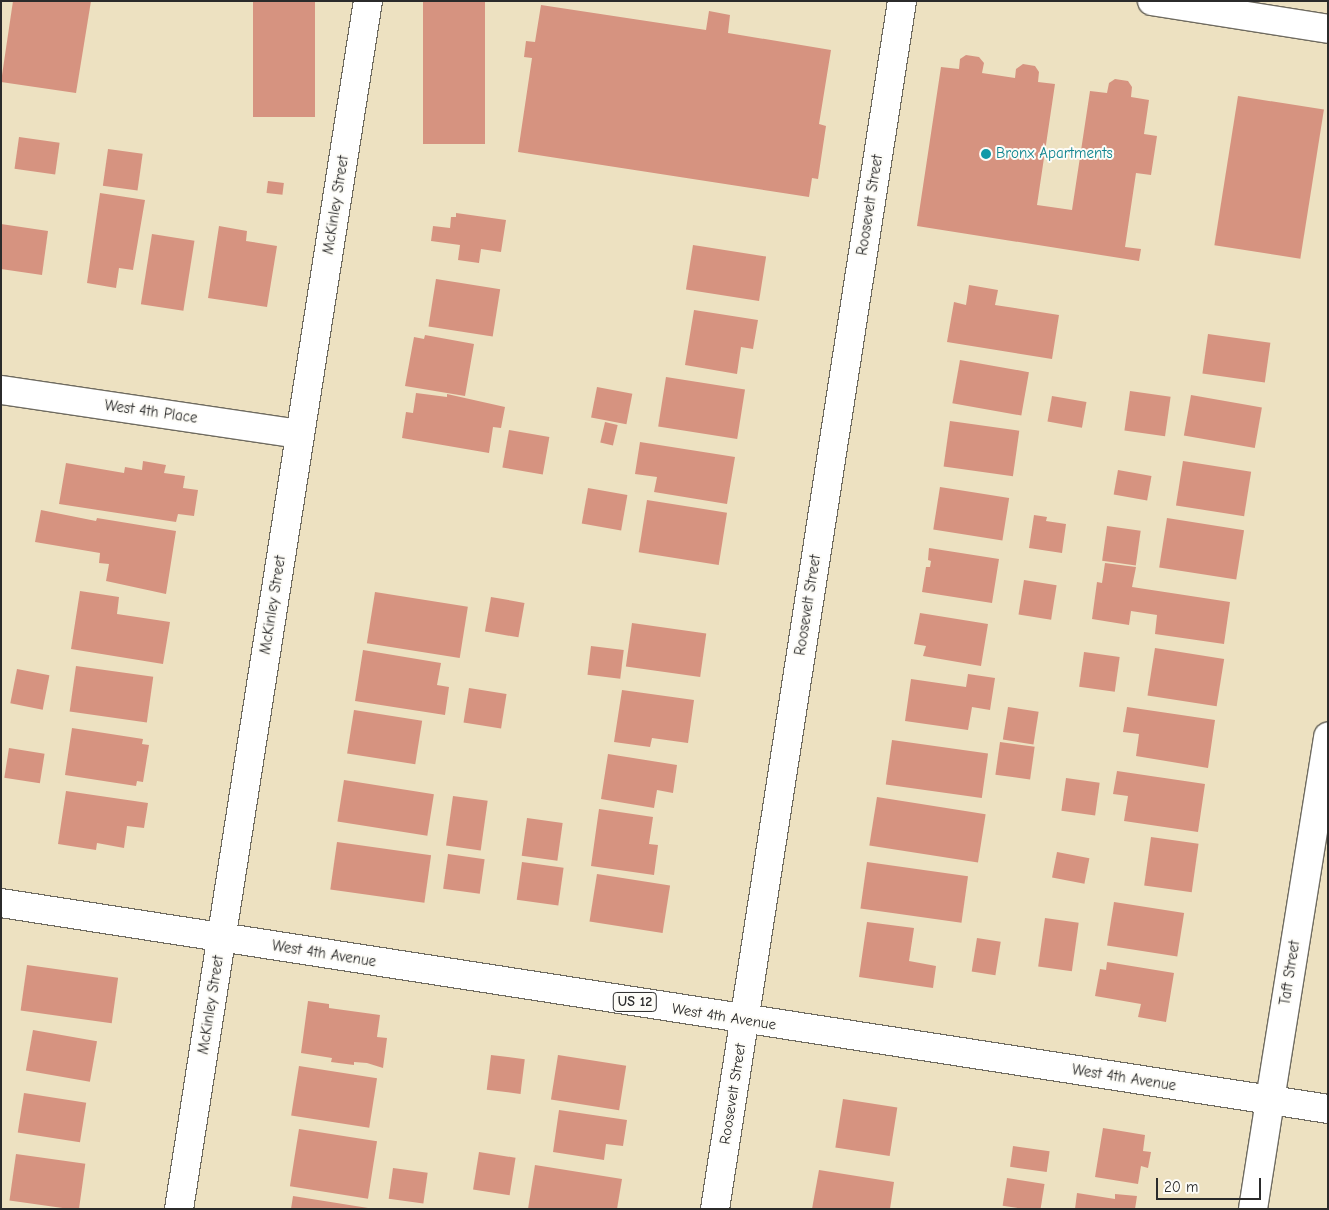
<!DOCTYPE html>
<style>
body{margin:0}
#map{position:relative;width:1329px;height:1210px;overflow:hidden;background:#ede1c1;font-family:"Comic Neue",sans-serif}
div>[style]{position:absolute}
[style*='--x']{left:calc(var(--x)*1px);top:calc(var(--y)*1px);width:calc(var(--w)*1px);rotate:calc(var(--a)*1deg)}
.building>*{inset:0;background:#d69380;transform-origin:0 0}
.roads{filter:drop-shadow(1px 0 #6f6b60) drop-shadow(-1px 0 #6f6b60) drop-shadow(0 1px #6f6b60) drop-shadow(0 -1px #6f6b60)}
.street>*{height:28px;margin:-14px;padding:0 14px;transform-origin:14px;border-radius:14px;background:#fff}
.secondary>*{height:28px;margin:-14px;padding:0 14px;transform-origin:14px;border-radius:14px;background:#fff}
.primary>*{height:28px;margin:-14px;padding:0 14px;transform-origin:14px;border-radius:14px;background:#fff}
.dots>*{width:14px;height:14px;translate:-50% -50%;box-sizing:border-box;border:2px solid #fdfcf7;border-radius:50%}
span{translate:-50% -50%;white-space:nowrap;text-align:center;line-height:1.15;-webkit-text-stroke:4px #fdfcf7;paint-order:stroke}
.shield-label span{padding:1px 4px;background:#fdfcf7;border:1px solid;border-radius:4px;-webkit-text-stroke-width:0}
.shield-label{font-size:14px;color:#2b2b2b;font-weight:700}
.culture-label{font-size:15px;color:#0d838f}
.left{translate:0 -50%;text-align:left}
.street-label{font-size:15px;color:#2b2b2b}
.frame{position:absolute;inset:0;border:2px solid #2b2b2b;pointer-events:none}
.scale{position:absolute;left:1156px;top:1178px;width:105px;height:22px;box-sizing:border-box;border:2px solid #2b2b2b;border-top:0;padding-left:6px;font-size:15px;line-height:18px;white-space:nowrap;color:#2b2b2b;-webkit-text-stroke:4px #fdfcf7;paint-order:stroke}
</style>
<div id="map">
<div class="building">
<div style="clip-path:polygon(13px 1px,91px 1px,76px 93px,1px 82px)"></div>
<div style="left:253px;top:1px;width:62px;height:116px"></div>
<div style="left:423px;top:1px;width:62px;height:143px"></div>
<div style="clip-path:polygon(541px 5px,706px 30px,709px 11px,730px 15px,728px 33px,831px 50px,819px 124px,826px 126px,818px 179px,812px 178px,809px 197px,518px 152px,532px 58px,524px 57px,526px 41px,535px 42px)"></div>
<div style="clip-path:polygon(966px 55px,979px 57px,984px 63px,982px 73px,1015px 78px,1016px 69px,1023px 64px,1035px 66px,1039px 72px,1038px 82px,1055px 84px,1037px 205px,1072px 210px,1090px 91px,1107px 93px,1109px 83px,1115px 79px,1128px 81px,1132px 87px,1131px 97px,1149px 100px,1144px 134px,1157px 136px,1151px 175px,1136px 173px,1125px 247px,1141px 249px,1139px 261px,917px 226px,941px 67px,959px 69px,960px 59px)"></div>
<div style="left:1238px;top:96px;width:87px;height:151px;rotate:9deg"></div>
<div style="left:19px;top:137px;width:41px;height:32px;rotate:8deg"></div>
<div style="left:108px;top:149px;width:35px;height:37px;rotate:8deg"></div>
<div style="left:268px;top:181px;width:16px;height:12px;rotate:7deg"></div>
<div style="clip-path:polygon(100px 193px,145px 200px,133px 270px,119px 268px,116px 288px,87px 283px)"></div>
<div style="clip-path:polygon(456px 213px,506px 220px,501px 252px,481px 249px,479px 263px,458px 260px,460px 245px,431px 241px,433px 226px,450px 228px,451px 217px,456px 217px)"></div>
<div style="clip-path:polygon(1px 224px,48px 231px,42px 275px,1px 269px)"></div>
<div style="clip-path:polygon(219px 226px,247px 231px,246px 241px,277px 246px,267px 307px,208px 298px)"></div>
<div style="left:152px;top:234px;width:43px;height:71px;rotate:9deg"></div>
<div style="left:693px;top:245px;width:74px;height:45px;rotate:9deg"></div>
<div style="left:436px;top:279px;width:65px;height:48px;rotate:9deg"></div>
<div style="clip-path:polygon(969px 285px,998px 290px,995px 305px,1059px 315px,1052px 359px,947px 342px,954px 302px,966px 305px)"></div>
<div style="clip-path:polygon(694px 310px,758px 320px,753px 349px,741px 347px,737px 374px,685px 365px)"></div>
<div style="left:1208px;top:334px;width:63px;height:40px;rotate:8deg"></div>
<div style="clip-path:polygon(425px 335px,474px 344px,465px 396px,405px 386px,414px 337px,424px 339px)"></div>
<div style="left:960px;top:360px;width:70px;height:44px;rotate:10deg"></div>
<div style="left:666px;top:377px;width:80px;height:50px;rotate:9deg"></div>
<div style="left:597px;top:387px;width:36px;height:31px;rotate:11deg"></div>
<div style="left:1130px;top:391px;width:41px;height:40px;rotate:8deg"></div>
<div style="clip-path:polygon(416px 393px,447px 397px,447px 394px,505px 407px,501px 428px,493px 427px,489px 453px,402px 438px,406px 412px,413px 413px)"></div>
<div style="left:1191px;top:395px;width:72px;height:41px;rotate:10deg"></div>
<div style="left:1052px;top:396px;width:35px;height:26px;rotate:10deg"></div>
<div style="left:950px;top:421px;width:70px;height:46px;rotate:8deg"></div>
<div style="left:605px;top:422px;width:13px;height:21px;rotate:13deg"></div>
<div style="left:509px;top:430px;width:41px;height:38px;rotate:10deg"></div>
<div style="clip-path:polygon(640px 442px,735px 457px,727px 504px,654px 492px,657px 477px,635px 474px)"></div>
<div style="clip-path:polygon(143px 461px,166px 465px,164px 473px,185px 476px,183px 488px,198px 490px,194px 516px,178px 514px,176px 522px,59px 504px,66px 463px,124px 473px,125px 467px,142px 470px)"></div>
<div style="left:1183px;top:461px;width:69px;height:45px;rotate:9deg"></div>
<div style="left:1118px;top:470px;width:34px;height:25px;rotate:10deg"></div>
<div style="left:940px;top:487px;width:70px;height:43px;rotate:9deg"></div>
<div style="left:588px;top:488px;width:40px;height:36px;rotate:10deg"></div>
<div style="left:647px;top:500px;width:81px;height:53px;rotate:9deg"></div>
<div style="clip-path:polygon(41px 510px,96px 521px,97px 518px,176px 531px,166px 594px,106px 581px,109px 564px,99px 563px,100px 553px,35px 542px)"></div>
<div style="clip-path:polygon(1034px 515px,1047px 517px,1046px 521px,1066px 524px,1062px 553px,1029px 548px)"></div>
<div style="left:1167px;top:518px;width:78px;height:50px;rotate:9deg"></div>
<div style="left:1107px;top:526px;width:34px;height:35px;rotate:8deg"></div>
<div style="clip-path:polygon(929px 548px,999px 559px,992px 603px,922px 592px,926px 567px,930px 567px,931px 561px,928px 560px)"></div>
<div style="clip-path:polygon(1105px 563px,1136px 567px,1132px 587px,1230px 602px,1224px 644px,1155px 634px,1157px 615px,1131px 611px,1129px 625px,1092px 619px,1097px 582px,1102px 583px)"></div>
<div style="left:1024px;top:580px;width:33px;height:35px;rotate:9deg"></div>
<div style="clip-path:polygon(80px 591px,119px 597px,117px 614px,170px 622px,163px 664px,71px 649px)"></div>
<div style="left:375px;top:592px;width:94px;height:52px;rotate:9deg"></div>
<div style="left:491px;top:597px;width:34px;height:35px;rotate:10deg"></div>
<div style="clip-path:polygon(920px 613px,988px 624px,981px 666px,923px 656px,926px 646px,914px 644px)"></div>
<div style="left:632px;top:623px;width:75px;height:44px;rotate:8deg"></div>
<div style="left:591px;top:646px;width:33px;height:29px;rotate:7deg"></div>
<div style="left:1155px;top:648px;width:70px;height:48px;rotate:9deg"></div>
<div style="clip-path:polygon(363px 650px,441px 663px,437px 685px,449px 687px,445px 715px,355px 701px)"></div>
<div style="left:1084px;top:652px;width:36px;height:35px;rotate:8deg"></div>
<div style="left:76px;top:666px;width:78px;height:46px;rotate:8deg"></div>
<div style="left:17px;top:669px;width:33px;height:35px;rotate:11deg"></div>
<div style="clip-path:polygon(968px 674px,995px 678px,990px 710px,972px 707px,968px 730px,905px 721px,911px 679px,966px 687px)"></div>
<div style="left:469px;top:688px;width:38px;height:35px;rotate:9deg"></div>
<div style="clip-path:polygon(622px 690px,694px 700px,688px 743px,652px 738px,650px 747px,614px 742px)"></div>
<div style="left:1008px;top:707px;width:31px;height:33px;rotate:9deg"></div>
<div style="clip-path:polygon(1127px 707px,1215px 720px,1208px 768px,1136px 756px,1139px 734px,1123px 732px)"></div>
<div style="left:354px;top:710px;width:69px;height:44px;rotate:9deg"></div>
<div style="clip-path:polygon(72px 728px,143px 739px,142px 744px,149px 745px,143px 782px,137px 781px,136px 786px,65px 775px)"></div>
<div style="left:892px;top:740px;width:97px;height:45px;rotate:8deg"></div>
<div style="left:1000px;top:742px;width:35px;height:33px;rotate:8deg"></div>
<div style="left:9px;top:748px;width:36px;height:30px;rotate:9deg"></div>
<div style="clip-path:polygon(608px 754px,677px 765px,673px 793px,657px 790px,654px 808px,601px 799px)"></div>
<div style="clip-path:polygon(1117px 771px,1205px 784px,1198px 832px,1124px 821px,1128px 796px,1113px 794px)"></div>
<div style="left:1066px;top:778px;width:34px;height:33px;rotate:8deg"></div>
<div style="left:344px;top:780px;width:91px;height:42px;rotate:9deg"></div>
<div style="clip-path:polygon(66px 791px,148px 803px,144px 828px,127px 826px,124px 848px,97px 843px,96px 850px,58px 844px)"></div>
<div style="left:453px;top:796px;width:35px;height:50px;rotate:8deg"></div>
<div style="left:877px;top:797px;width:110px;height:49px;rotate:9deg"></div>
<div style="clip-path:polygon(599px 809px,653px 817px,649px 844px,658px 845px,654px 875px,591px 866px)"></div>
<div style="left:527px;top:818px;width:36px;height:38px;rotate:8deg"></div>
<div style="left:1151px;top:837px;width:48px;height:49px;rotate:8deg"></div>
<div style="left:337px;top:842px;width:95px;height:48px;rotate:8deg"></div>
<div style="left:1057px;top:852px;width:33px;height:26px;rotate:11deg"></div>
<div style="left:448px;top:854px;width:37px;height:35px;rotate:8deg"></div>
<div style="left:522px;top:862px;width:42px;height:38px;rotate:8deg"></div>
<div style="left:867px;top:862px;width:102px;height:47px;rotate:8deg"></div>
<div style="left:597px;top:874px;width:74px;height:48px;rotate:9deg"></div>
<div style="left:1114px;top:902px;width:71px;height:44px;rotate:9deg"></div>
<div style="left:1045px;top:918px;width:34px;height:49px;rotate:8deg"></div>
<div style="clip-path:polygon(867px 922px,914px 928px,909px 961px,936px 966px,933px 988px,859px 977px)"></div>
<div style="left:977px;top:938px;width:24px;height:34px;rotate:9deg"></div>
<div style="clip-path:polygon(1107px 962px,1174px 973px,1166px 1022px,1138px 1017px,1141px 1004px,1095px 996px,1100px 969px,1106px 970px)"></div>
<div style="left:27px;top:965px;width:92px;height:46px;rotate:8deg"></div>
<div style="clip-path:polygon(308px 1001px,329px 1004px,329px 1008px,380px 1015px,377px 1037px,387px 1038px,383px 1068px,367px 1063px,354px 1062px,354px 1065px,331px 1062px,332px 1058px,301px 1053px)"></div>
<div style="left:33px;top:1030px;width:65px;height:41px;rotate:10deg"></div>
<div style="left:491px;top:1055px;width:34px;height:35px;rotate:7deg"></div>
<div style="left:558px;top:1055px;width:69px;height:45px;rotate:9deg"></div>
<div style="left:299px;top:1066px;width:79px;height:50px;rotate:9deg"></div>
<div style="left:24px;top:1093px;width:63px;height:40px;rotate:9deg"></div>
<div style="left:843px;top:1099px;width:55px;height:49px;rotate:9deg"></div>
<div style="clip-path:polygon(559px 1110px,627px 1120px,623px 1146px,606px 1144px,604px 1160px,553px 1152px)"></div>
<div style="clip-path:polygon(1103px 1128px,1145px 1135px,1143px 1151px,1151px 1152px,1148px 1168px,1141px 1166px,1138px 1184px,1095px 1177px)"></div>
<div style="left:299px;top:1129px;width:79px;height:58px;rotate:9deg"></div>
<div style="left:1013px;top:1146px;width:37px;height:21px;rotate:8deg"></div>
<div style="left:479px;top:1152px;width:37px;height:38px;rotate:9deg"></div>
<div style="left:16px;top:1154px;width:70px;height:47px;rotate:8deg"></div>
<div style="clip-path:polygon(535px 1165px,622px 1179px,617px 1209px,528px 1209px)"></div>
<div style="left:393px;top:1168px;width:35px;height:31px;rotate:8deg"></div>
<div style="clip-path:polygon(819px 1170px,894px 1182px,890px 1209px,812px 1209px)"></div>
<div style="left:1007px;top:1178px;width:38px;height:28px;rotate:9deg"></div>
<div style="clip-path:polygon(1077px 1193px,1115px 1199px,1115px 1194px,1137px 1196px,1135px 1209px,1075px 1209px)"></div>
<div style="clip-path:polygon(293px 1196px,368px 1208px,368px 1209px,291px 1209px)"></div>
</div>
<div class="roads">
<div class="street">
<div style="--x:1;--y:390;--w:302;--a:8.4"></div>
<div style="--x:179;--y:1209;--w:1223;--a:-81.11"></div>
<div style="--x:715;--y:1209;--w:1222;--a:-81.2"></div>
<div style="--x:1253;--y:1209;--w:110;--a:-81.1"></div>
</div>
<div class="secondary">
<div style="--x:1270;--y:1100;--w:368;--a:-80.9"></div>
</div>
<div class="primary">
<div style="--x:1152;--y:1;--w:178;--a:9"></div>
<div style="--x:1;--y:903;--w:1343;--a:8.82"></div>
</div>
</div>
<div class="dots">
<div style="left:986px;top:154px;background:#0f9aa8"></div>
</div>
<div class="shield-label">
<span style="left:635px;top:1002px">US 12</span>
</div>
<div class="culture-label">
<span class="left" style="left:996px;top:154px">Bronx Apartments</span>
</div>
<div class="street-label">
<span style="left:336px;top:205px;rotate:-81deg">McKinley Street</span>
<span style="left:870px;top:205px;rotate:-81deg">Roosevelt Street</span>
<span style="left:151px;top:412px;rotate:8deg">West 4th Place</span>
<span style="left:273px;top:605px;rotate:-81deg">McKinley Street</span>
<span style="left:808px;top:605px;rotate:-81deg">Roosevelt Street</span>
<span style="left:324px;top:954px;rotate:9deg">West 4th Avenue</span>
<span style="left:1290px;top:973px;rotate:-81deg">Taft Street</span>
<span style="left:211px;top:1005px;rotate:-81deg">McKinley Street</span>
<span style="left:724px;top:1017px;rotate:9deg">West 4th Avenue</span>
<span style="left:1124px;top:1078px;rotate:9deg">West 4th Avenue</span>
<span style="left:733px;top:1094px;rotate:-81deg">Roosevelt Street</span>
</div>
<div class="frame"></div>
<div class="scale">20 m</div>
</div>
